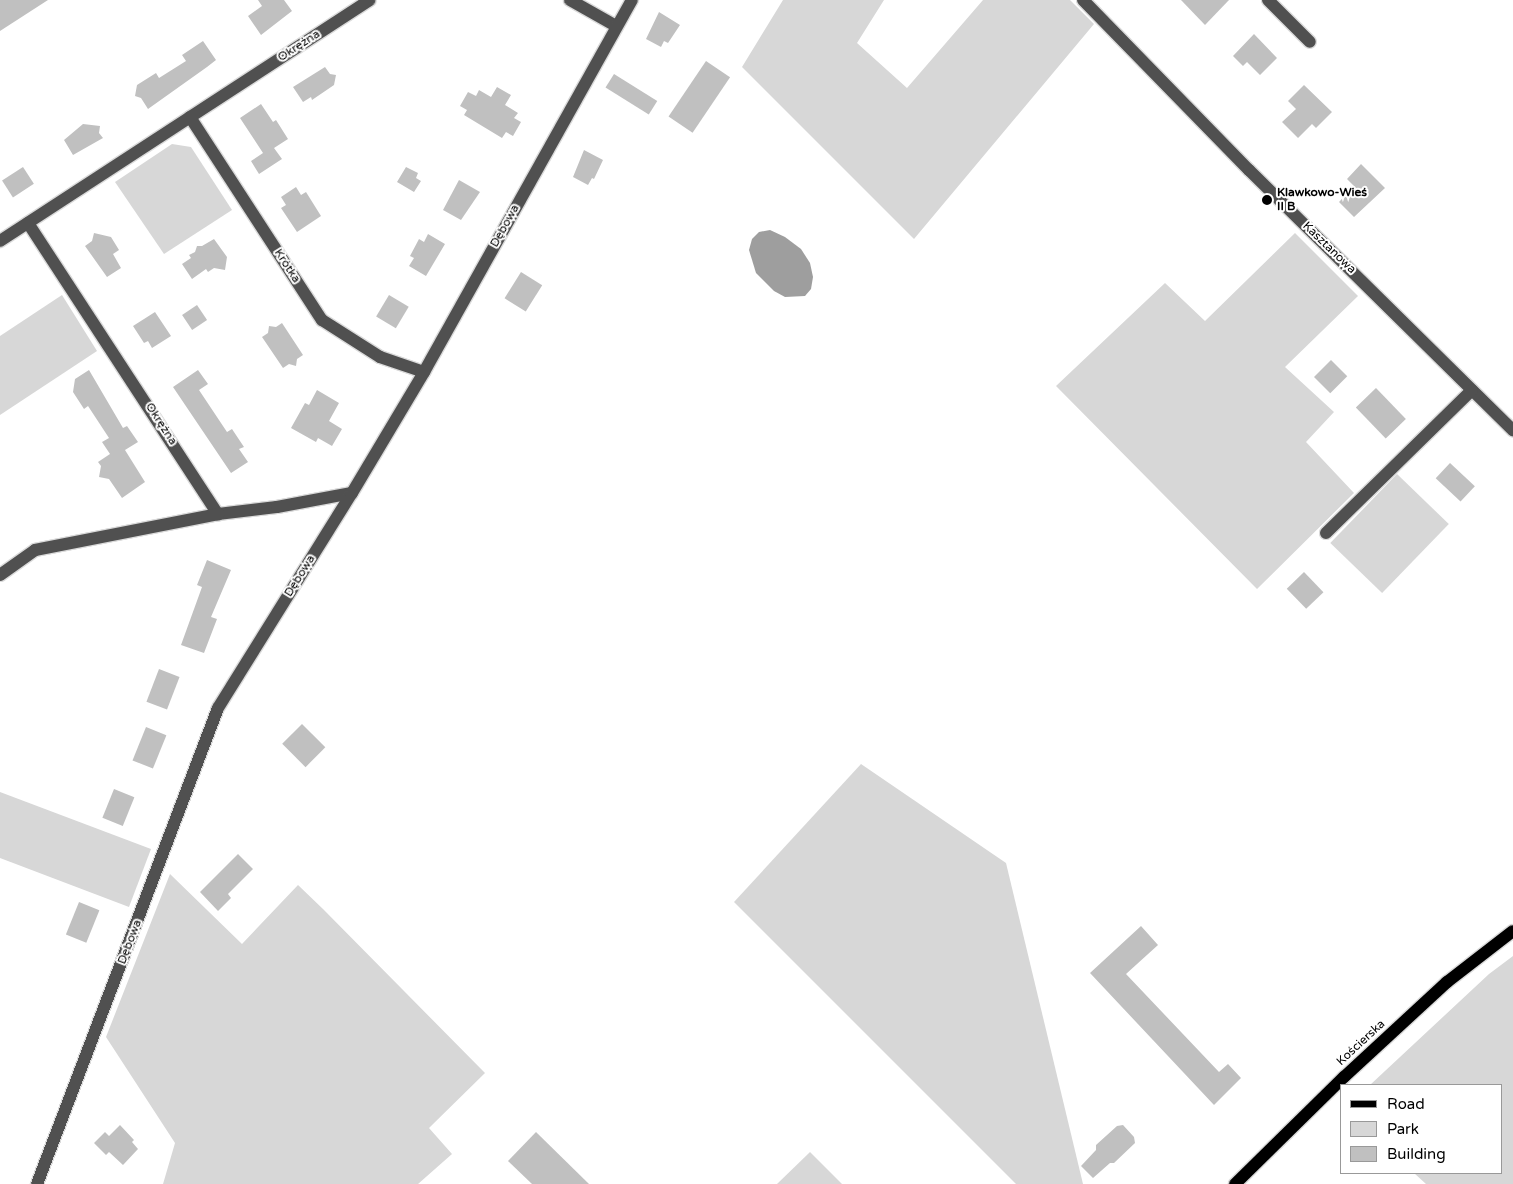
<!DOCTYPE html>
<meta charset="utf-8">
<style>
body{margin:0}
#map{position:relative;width:1513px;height:1184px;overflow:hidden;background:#fff;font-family:"Varela Round",sans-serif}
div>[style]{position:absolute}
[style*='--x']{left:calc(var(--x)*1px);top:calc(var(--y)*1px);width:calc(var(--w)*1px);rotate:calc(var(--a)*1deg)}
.green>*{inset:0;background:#d7d7d7;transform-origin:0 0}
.water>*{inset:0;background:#9e9e9e}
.building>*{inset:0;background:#c0c0c0;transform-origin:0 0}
.roads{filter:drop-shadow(1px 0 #dbdbdb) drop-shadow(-1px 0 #dbdbdb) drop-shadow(0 1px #dbdbdb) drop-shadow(0 -1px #dbdbdb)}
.minor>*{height:12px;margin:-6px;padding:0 6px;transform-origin:6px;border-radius:6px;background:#505050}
.major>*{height:12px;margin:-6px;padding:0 6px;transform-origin:6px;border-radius:6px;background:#000}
.dots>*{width:14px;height:14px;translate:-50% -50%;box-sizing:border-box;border:2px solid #fff;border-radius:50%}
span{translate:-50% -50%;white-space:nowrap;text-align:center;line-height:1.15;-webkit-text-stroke:4px #fff;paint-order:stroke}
.street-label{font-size:12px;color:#000}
.poi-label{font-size:12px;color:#000;font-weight:700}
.left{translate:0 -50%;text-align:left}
.legend{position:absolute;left:1340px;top:1084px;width:162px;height:90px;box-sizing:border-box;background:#fff;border:1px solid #999;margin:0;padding:6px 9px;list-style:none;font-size:15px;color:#000}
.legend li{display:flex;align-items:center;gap:10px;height:25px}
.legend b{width:25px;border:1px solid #999}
</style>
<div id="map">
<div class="green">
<div style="clip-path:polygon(783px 0,884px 0,857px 43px,907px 88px,983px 0,1070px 0,1094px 24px,914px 239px,742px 67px)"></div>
<div style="clip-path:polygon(172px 144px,191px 147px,232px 210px,164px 254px,115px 182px)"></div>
<div style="clip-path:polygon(1295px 233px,1358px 296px,1285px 367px,1334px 412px,1306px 442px,1354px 493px,1257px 589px,1056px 386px,1165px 283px,1205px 321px)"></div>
<div style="clip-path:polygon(62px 295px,97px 351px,0 415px,0 336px)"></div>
<div style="left:1397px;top:474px;width:72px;height:96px;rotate:44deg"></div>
<div style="clip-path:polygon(861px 764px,1006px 863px,1083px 1184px,1016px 1184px,734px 902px)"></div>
<div style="clip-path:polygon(0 792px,151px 849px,129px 907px,0 858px)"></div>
<div style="clip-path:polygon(170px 874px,242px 944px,298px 885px,323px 909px,485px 1073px,429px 1128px,452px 1154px,418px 1184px,163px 1184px,175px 1143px,106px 1037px)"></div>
<div style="clip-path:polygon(1513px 956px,1513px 1184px,1426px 1184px,1414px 1173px,1502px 1173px,1502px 1085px,1370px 1085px,1489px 974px)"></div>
<div style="clip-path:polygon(810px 1152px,842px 1184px,777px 1184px)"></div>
</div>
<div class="water">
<div style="clip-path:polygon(770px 230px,785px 237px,801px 249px,810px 263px,813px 277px,811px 289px,805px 296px,785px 297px,774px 291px,756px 273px,749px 250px,752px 239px,759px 232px)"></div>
</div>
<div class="building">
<div style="clip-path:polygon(0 0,48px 0,0 31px)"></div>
<div style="clip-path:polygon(258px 0,284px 0,292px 11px,261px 35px,248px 16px,262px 6px)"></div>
<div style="clip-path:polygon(1181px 0,1229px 0,1205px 25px)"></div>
<div style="clip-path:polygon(659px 12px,680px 25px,668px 43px,664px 41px,661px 47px,646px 39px)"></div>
<div style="clip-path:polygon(1254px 34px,1277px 58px,1260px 75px,1247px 62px,1243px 66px,1233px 56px)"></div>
<div style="clip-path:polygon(203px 41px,216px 60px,207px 67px,148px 109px,141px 98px,135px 96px,137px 85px,156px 73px,159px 78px,186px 61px,182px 55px)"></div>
<div style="left:706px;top:61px;width:29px;height:67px;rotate:34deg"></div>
<div style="clip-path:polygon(325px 67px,330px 74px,336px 75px,334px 85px,312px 100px,311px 97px,303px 102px,293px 87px)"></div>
<div style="left:614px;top:74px;width:51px;height:16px;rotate:32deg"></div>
<div style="clip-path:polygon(1304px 85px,1332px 112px,1316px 128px,1312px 124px,1298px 138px,1282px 122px,1296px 109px,1288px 101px)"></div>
<div style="clip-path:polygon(497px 87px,511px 95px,505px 105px,518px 113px,514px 118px,521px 122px,513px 136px,506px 132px,502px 138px,464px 115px,467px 110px,460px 106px,468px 92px,476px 96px,479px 90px,491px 97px)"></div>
<div style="clip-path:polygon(261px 104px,273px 122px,276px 120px,288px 139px,274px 148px,282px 159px,259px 174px,251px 161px,263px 153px,240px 118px)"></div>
<div style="clip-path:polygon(83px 124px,100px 126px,99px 133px,103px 138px,73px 155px,64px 140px)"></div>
<div style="clip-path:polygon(584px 150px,603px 160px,594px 179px,592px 178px,588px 185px,573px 177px)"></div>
<div style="clip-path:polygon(1361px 164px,1385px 188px,1354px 217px,1339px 202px,1354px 186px,1347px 179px)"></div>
<div style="left:23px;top:167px;width:20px;height:25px;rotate:57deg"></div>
<div style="clip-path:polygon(406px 167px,418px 173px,416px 178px,421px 181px,414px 192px,397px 182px)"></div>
<div style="clip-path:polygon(459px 180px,480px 192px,461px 220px,443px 210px)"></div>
<div style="clip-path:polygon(296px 187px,301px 195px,306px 192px,321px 216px,297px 232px,281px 208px,286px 205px,281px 197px)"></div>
<div style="clip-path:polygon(94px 233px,111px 237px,119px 250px,113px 254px,121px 268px,107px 277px,85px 246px,92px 241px)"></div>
<div style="clip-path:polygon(428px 234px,445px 244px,426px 276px,409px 266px,414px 258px,410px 256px,419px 239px,424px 242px)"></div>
<div style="clip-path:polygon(214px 239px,227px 257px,225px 270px,214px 268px,208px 272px,206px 269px,192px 279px,182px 264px,191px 258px,189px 255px,195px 252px,197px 246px,202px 246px)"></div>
<div style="left:521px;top:272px;width:25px;height:31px;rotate:32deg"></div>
<div style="left:389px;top:295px;width:23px;height:25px;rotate:31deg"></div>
<div style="left:197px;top:305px;width:18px;height:18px;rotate:56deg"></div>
<div style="clip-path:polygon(155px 312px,171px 336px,152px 348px,148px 341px,144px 343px,133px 326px)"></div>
<div style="clip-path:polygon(282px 323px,303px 355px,297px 359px,296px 366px,289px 364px,283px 368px,262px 337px,268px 333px,269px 326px,276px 327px)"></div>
<div style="left:1331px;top:360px;width:23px;height:24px;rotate:45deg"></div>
<div style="clip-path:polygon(89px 370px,123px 428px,127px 426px,138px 442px,125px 450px,145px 482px,122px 498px,109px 479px,99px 477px,101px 466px,98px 462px,110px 454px,102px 442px,109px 438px,88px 406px,84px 409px,73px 392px,75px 379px)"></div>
<div style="clip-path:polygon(198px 370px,208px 384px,199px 390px,227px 432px,232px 429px,244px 447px,239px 449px,248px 462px,231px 473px,173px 387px)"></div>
<div style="left:1376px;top:388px;width:43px;height:28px;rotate:46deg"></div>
<div style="clip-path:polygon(317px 390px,339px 403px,329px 421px,342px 429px,332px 446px,318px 438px,316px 442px,291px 428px,305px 403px,309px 405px)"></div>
<div style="left:1450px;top:463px;width:34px;height:21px;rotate:43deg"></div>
<div style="clip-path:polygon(207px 560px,231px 570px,211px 617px,217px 619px,204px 653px,181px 645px,202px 587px,197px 585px)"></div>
<div style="left:1304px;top:572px;width:28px;height:24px;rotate:46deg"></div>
<div style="left:159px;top:669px;width:22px;height:35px;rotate:21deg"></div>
<div style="left:302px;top:724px;width:33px;height:28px;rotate:45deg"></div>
<div style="left:146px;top:727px;width:22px;height:36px;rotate:22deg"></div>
<div style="left:114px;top:789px;width:22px;height:31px;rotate:22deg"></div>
<div style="clip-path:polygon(238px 854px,253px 869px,228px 894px,231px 898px,218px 911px,200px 892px)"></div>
<div style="left:79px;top:902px;width:22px;height:35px;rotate:22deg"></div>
<div style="clip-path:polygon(1141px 926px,1158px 945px,1126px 974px,1219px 1072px,1228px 1064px,1241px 1078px,1214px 1105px,1090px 973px)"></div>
<div style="clip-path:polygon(120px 1125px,134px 1140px,132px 1142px,138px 1149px,123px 1165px,109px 1152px,106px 1155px,94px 1143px,105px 1132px,109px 1136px)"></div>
<div style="clip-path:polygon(1123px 1125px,1134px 1137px,1135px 1143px,1114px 1163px,1110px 1163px,1093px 1178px,1081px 1166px,1096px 1150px,1096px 1145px,1117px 1126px)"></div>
<div style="clip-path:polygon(536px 1132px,589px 1184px,532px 1184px,508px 1161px)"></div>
</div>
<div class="roads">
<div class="minor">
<div style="--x:570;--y:0;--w:53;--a:29.5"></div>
<div style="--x:1083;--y:0;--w:238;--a:45.7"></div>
<div style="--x:1249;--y:170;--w:371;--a:44.6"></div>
<div style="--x:1268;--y:0;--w:59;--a:45"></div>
<div style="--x:190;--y:117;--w:242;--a:57"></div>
<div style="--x:322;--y:320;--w:69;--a:32.5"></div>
<div style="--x:380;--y:357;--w:46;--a:18.8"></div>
<div style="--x:28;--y:223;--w:348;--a:56.9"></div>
<div style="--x:218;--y:514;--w:59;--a:-6.8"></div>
<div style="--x:277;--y:507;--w:76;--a:-10.6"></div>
<div style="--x:0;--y:241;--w:441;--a:-33.1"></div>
<div style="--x:1326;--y:533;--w:204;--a:-44.4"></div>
<div style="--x:0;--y:575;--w:43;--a:-35.5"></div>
<div style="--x:35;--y:550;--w:187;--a:-11.1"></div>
<div style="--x:37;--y:1184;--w:509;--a:-69.18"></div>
<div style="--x:218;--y:708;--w:253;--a:-58.1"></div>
<div style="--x:352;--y:493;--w:141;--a:-59.2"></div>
<div style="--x:424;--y:372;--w:426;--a:-60.8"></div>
</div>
<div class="major">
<div style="--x:1235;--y:1184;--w:153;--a:-44.5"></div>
<div style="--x:1344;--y:1077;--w:140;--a:-42.7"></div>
<div style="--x:1447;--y:982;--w:83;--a:-37.7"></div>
</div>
</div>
<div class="dots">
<div style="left:1267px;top:200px;background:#000"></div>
</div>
<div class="street-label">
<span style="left:299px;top:46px;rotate:-33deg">Okrężna</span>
<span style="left:505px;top:226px;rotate:-61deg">Dębowa</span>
<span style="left:1329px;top:248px;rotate:44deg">Kasztanowa</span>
<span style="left:287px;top:266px;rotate:57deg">Krótka</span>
<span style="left:161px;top:424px;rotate:57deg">Okrężna</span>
<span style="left:300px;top:576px;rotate:-58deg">Dębowa</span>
<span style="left:130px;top:942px;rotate:-69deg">Dębowa</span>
<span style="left:1361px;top:1043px;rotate:-43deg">Kościerska</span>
</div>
<div class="poi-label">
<span class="left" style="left:1277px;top:200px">Klawkowo-Wieś<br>II B</span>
</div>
<ul class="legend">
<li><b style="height:6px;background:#000"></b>Road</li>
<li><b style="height:14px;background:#d7d7d7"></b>Park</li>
<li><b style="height:14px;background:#c0c0c0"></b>Building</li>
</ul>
</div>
